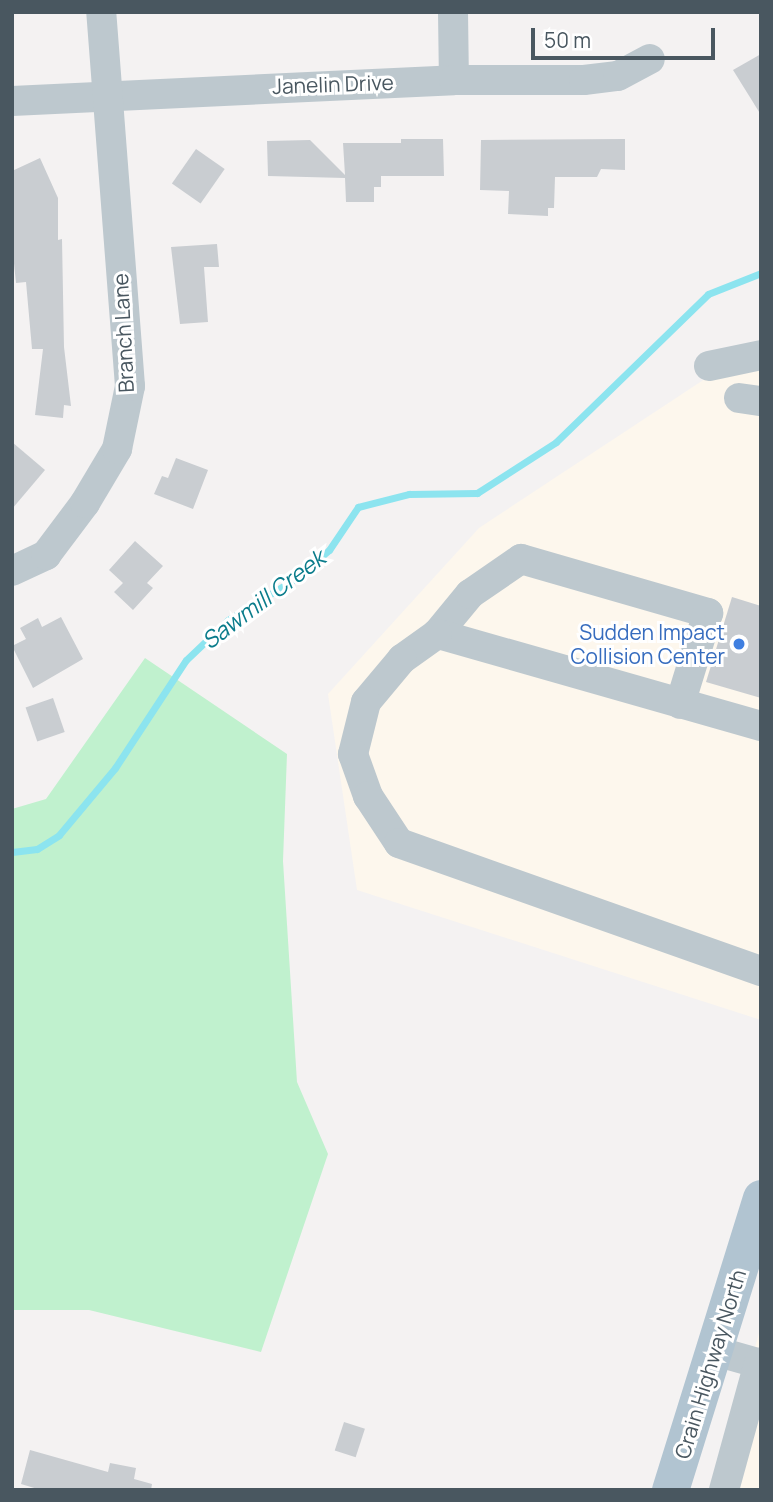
<!DOCTYPE html>
<style>
body{margin:0}
#map{position:relative;width:773px;height:1502px;overflow:hidden;background:#f4f2f2;font-family:Manrope,sans-serif}
div>[style]{position:absolute}
[style*='--x']{left:calc(var(--x)*1px);top:calc(var(--y)*1px);width:calc(var(--w)*1px);rotate:calc(var(--a)*1deg)}
.commercial>*{inset:0;background:#fdf7ed}
.green>*{inset:0;background:#c0f1ce}
.stream>*{height:7px;margin:-3.5px;padding:0 3.5px;transform-origin:3.5px;border-radius:3.5px;background:#8ce4ef}
.building>*{inset:0;background:#c9cdd1;transform-origin:0 0}
.minor>*{height:30px;margin:-15px;padding:0 15px;transform-origin:15px;border-radius:15px;background:#bdc8ce}
.major>*{height:37px;margin:-18.5px;padding:0 18.5px;transform-origin:18.5px;border-radius:18.5px;background:#b1c4d1}
.dots>*{width:19px;height:19px;translate:-50% -50%;box-sizing:border-box;border:4px solid #fff;border-radius:50%}
span{translate:-50% -50%;white-space:nowrap;text-align:center;line-height:1.15;-webkit-text-stroke:6px #fff;paint-order:stroke}
.street-label{font-size:21px;color:#495760}
.shop-label{font-size:21px;color:#366cbe}
.right{translate:-100% -50%;text-align:right}
.water-label{font-size:23px;color:#0a7c8b;font-style:italic}
.frame{position:absolute;inset:0;border:14px solid #495760;pointer-events:none}
.scale{position:absolute;left:531px;top:28px;width:184px;height:32px;box-sizing:border-box;border:4px solid #495760;border-top:0;padding-left:9px;font-size:21px;line-height:24px;white-space:nowrap;color:#495760;-webkit-text-stroke:5px #fff;paint-order:stroke}
</style>
<div id="map">
<div class="commercial">
<div style="clip-path:polygon(761px 342px,761px 1020px,357px 890px,328px 694px,479px 528px)"></div>
<div style="clip-path:polygon(761px 1326px,761px 1490px,715px 1490px)"></div>
</div>
<div class="green">
<div style="clip-path:polygon(145px 658px,287px 754px,283px 861px,297px 1082px,328px 1154px,261px 1352px,89px 1310px,12px 1310px,12px 809px,46px 799px)"></div>
</div>
<div class="stream">
<div style="--x:12;--y:852;--w:25;--a:-7"></div>
<div style="--x:37;--y:849;--w:26;--a:-32"></div>
<div style="--x:59;--y:835;--w:87;--a:-50.1"></div>
<div style="--x:115;--y:768;--w:129;--a:-56.7"></div>
<div style="--x:186;--y:660;--w:58;--a:-43.6"></div>
<div style="--x:228;--y:620;--w:76;--a:-31.6"></div>
<div style="--x:293;--y:580;--w:47;--a:-39.8"></div>
<div style="--x:329;--y:550;--w:52;--a:-56"></div>
<div style="--x:358;--y:507;--w:53;--a:-14.3"></div>
<div style="--x:409;--y:494;--w:68;--a:-0.8"></div>
<div style="--x:477;--y:493;--w:94;--a:-32.8"></div>
<div style="--x:556;--y:442;--w:212;--a:-44.2"></div>
<div style="--x:708;--y:294;--w:57;--a:-21.6"></div>
</div>
<div class="building">
<div style="clip-path:polygon(761px 54px,761px 115px,733px 70px)"></div>
<div style="clip-path:polygon(401px 139px,443px 139px,444px 176px,381px 176px,381px 187px,374px 187px,374px 202px,346px 202px,345px 178px,268px 176px,267px 141px,310px 140px,345px 175px,343px 143px,401px 143px)"></div>
<div style="clip-path:polygon(625px 139px,625px 170px,601px 169px,597px 177px,555px 177px,554px 208px,548px 208px,548px 216px,508px 214px,509px 191px,480px 190px,481px 140px)"></div>
<div style="left:196px;top:149px;width:35px;height:42px;rotate:35deg"></div>
<div style="clip-path:polygon(40px 158px,58px 198px,58px 240px,62px 239px,64px 347px,71px 406px,64px 405px,63px 418px,35px 415px,43px 349px,32px 349px,26px 282px,16px 283px,12px 244px,12px 171px)"></div>
<div style="clip-path:polygon(217px 244px,219px 267px,204px 267px,208px 322px,180px 324px,171px 247px)"></div>
<div style="clip-path:polygon(12px 442px,45px 470px,12px 509px)"></div>
<div style="clip-path:polygon(176px 458px,208px 470px,193px 509px,154px 494px,162px 476px,168px 478px)"></div>
<div style="clip-path:polygon(135px 541px,163px 566px,147px 583px,153px 588px,133px 610px,114px 592px,123px 583px,109px 570px)"></div>
<div style="clip-path:polygon(732px 597px,761px 606px,761px 698px,706px 682px)"></div>
<div style="clip-path:polygon(61px 617px,83px 659px,33px 688px,12px 646px,26px 639px,20px 628px,38px 618px,42px 627px)"></div>
<div style="left:53px;top:698px;width:36px;height:29px;rotate:71deg"></div>
<div style="left:344px;top:1422px;width:22px;height:30px;rotate:18deg"></div>
<div style="clip-path:polygon(30px 1450px,108px 1472px,110px 1463px,136px 1468px,134px 1479px,152px 1484px,151px 1490px,41px 1490px,21px 1484px)"></div>
</div>
<div class="minor">
<div style="--x:453;--y:12;--w:68;--a:89.2"></div>
<div style="--x:12;--y:101;--w:442;--a:-2.7"></div>
<div style="--x:454;--y:80;--w:130;--a:0"></div>
<div style="--x:584;--y:80;--w:34;--a:-7"></div>
<div style="--x:618;--y:76;--w:36;--a:-28"></div>
<div style="--x:709;--y:366;--w:53;--a:-11.9"></div>
<div style="--x:739;--y:398;--w:22;--a:8"></div>
<div style="--x:12;--y:571;--w:38;--a:-25"></div>
<div style="--x:46;--y:555;--w:65;--a:-53.1"></div>
<div style="--x:85;--y:503;--w:63;--a:-59.3"></div>
<div style="--x:117;--y:449;--w:64;--a:-78.3"></div>
<div style="--x:130;--y:386;--w:375;--a:-94.4"></div>
<div style="--x:437;--y:634;--w:52;--a:-50.5"></div>
<div style="--x:470;--y:594;--w:62;--a:-34.5"></div>
<div style="--x:521;--y:559;--w:195;--a:16.1"></div>
<div style="--x:708;--y:613;--w:95;--a:107.1"></div>
<div style="--x:761;--y:726;--w:337;--a:-164.1"></div>
<div style="--x:437;--y:634;--w:43;--a:144.5"></div>
<div style="--x:402;--y:659;--w:56;--a:129.9"></div>
<div style="--x:366;--y:702;--w:54;--a:104"></div>
<div style="--x:353;--y:754;--w:45;--a:70.3"></div>
<div style="--x:368;--y:796;--w:56;--a:56.6"></div>
<div style="--x:399;--y:843;--w:384;--a:19.5"></div>
<div style="--x:715;--y:1351;--w:48;--a:15.8"></div>
<div style="--x:724;--y:1490;--w:132;--a:-74.6"></div>
</div>
<div class="major">
<div style="--x:670;--y:1490;--w:306;--a:-72.7"></div>
</div>
<div class="dots">
<div style="left:739px;top:644px;background:#3f7fe0"></div>
</div>
<div class="street-label">
<span style="left:333px;top:84px;rotate:-2deg">Janelin Drive</span>
<span style="left:123px;top:333px;rotate:-93deg">Branch Lane</span>
<span style="left:710px;top:1364px;rotate:-73deg">Crain Highway North</span>
</div>
<div class="shop-label">
<span class="right" style="left:725px;top:644px">Sudden Impact<br>Collision Center</span>
</div>
<div class="water-label">
<span style="left:263px;top:599px;rotate:-37deg">Sawmill Creek</span>
</div>
<div class="frame"></div>
<div class="scale">50 m</div>
</div>
